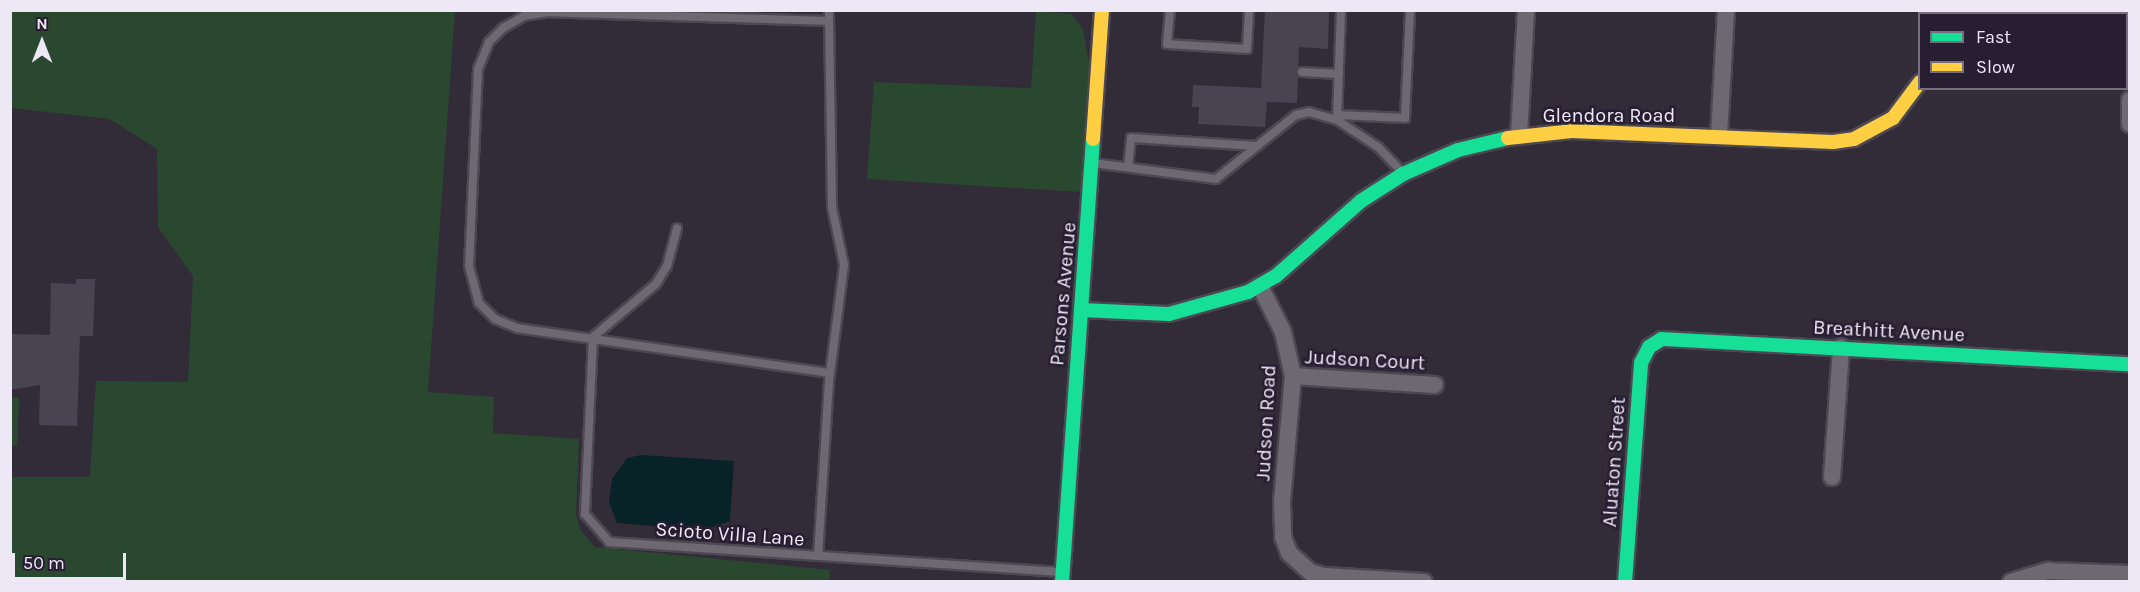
<!DOCTYPE html>
<style>
body{margin:0}
#map{position:relative;width:2140px;height:592px;overflow:hidden;background:#322c38;font-family:Karla,sans-serif}
div>[style]{position:absolute}
[style*='--x']{left:calc(var(--x)*1px);top:calc(var(--y)*1px);width:calc(var(--w)*1px);rotate:calc(var(--a)*1deg)}
.green>*{inset:0;background:#2a4730}
.water>*{inset:0;background:#082327}
.building>*{inset:0;background:#4a4352}
.roads{filter:drop-shadow(2px 0 #4c4852) drop-shadow(-2px 0 #4c4852) drop-shadow(0 2px #4c4852) drop-shadow(0 -2px #4c4852)}
.lane>*{height:8px;margin:-4px;padding:0 4px;transform-origin:4px;border-radius:4px;background:#6d6872}
.street>*{height:16px;margin:-8px;padding:0 8px;transform-origin:8px;border-radius:8px;background:#6d6872}
.fast>*{height:14px;margin:-7px;padding:0 7px;transform-origin:7px;border-radius:7px;background:#16e098}
.slow>*{height:14px;margin:-7px;padding:0 7px;transform-origin:7px;border-radius:7px;background:#ffcf43}
span{translate:-50% -50%;white-space:nowrap;text-align:center;line-height:1.15;-webkit-text-stroke:5px #271e32;paint-order:stroke}
.street-label{font-size:20px;color:#eee8f6}
.frame{position:absolute;inset:0;border:12px solid #eee8f6;pointer-events:none}
.legend{position:absolute;left:1918px;top:12px;width:210px;height:78px;box-sizing:border-box;background:#271e32;border:2px solid #776f80;margin:0;padding:8px 10px;list-style:none;font-size:18px;color:#eee8f6}
.legend li{display:flex;align-items:center;gap:12px;height:30px}
.legend b{width:30px;border:2px solid #776f80}
.north{position:absolute;left:12px;top:12px;width:60px;height:60px;-webkit-text-stroke:4px #271e32;paint-order:stroke;rotate:0deg;font-size:16px;font-weight:700;line-height:24px;text-align:center;color:#eee8f6}
.north::after{content:'';display:block;margin:auto;width:21px;height:27px;background:#eee8f6;clip-path:polygon(50% 0,100% 100%,50% 72%,0 100%)}
.scale{position:absolute;left:12px;top:553px;width:114px;height:27px;box-sizing:border-box;border:3px solid #eee8f6;border-top:0;padding-left:8px;font-size:18px;line-height:21px;white-space:nowrap;color:#eee8f6;-webkit-text-stroke:4px #271e32;paint-order:stroke}
</style>
<div id="map">
<div class="green">
<div style="clip-path:polygon(11px 10px,455px 11px,428px 392px,494px 397px,493px 433px,579px 439px,576px 514px,580px 530px,595px 547px,830px 570px,829px 581px,11px 581px,11px 477px,90px 477px,96px 381px,188px 382px,193px 276px,158px 227px,157px 149px,110px 119px,11px 108px)"></div>
<div style="clip-path:polygon(1036px 11px,1072px 14px,1083px 30px,1090px 68px,1082px 192px,867px 179px,874px 82px,1031px 88px)"></div>
<div style="clip-path:polygon(11px 397px,19px 398px,17px 446px,11px 446px)"></div>
</div>
<div class="water">
<div style="clip-path:polygon(641px 455px,734px 461px,730px 521px,704px 530px,617px 523px,609px 502px,612px 479px,627px 458px)"></div>
</div>
<div class="building">
<div style="clip-path:polygon(1265px 10px,1329px 10px,1328px 49px,1299px 47px,1297px 103px,1267px 102px,1265px 127px,1198px 124px,1199px 107px,1192px 107px,1193px 85px,1261px 88px)"></div>
<div style="clip-path:polygon(76px 279px,95px 279px,93px 336px,80px 336px,77px 426px,39px 425px,40px 385px,10px 390px,10px 334px,50px 335px,51px 283px,76px 284px)"></div>
</div>
<div class="roads">
<div class="lane">
<div style="--x:1170;--y:10;--w:34;--a:95"></div>
<div style="--x:1167;--y:44;--w:80;--a:3.6"></div>
<div style="--x:1247;--y:49;--w:39;--a:-87"></div>
<div style="--x:829;--y:21;--w:280;--a:-178.2"></div>
<div style="--x:549;--y:12;--w:25;--a:171"></div>
<div style="--x:524;--y:16;--w:24;--a:150"></div>
<div style="--x:503;--y:28;--w:20;--a:135"></div>
<div style="--x:489;--y:42;--w:29;--a:112"></div>
<div style="--x:478;--y:69;--w:197;--a:92.6"></div>
<div style="--x:469;--y:266;--w:38;--a:75"></div>
<div style="--x:479;--y:303;--w:23;--a:45"></div>
<div style="--x:495;--y:319;--w:24;--a:22"></div>
<div style="--x:517;--y:328;--w:316;--a:8.2"></div>
<div style="--x:1302;--y:72;--w:37;--a:3"></div>
<div style="--x:1338;--y:115;--w:67;--a:2.6"></div>
<div style="--x:1405;--y:118;--w:108;--a:-87.3"></div>
<div style="--x:1337;--y:120;--w:49;--a:33.4"></div>
<div style="--x:1378;--y:147;--w:35;--a:46"></div>
<div style="--x:1093;--y:163;--w:124;--a:7.4"></div>
<div style="--x:1216;--y:179;--w:102;--a:-38.7"></div>
<div style="--x:1296;--y:115;--w:13;--a:-13"></div>
<div style="--x:1309;--y:112;--w:29;--a:16"></div>
<div style="--x:1337;--y:120;--w:110;--a:-87.9"></div>
<div style="--x:1128;--y:167;--w:29;--a:-84"></div>
<div style="--x:1131;--y:138;--w:126;--a:3.6"></div>
<div style="--x:593;--y:337;--w:177;--a:92.6"></div>
<div style="--x:585;--y:514;--w:37;--a:49"></div>
<div style="--x:609;--y:542;--w:453;--a:3.8"></div>
<div style="--x:593;--y:337;--w:82;--a:-40.1"></div>
<div style="--x:656;--y:284;--w:21;--a:-59"></div>
<div style="--x:667;--y:266;--w:39;--a:-75"></div>
<div style="--x:818;--y:556;--w:175;--a:-86.4"></div>
<div style="--x:829;--y:381;--w:117;--a:-82.6"></div>
<div style="--x:844;--y:265;--w:59;--a:-101.7"></div>
<div style="--x:832;--y:207;--w:197;--a:-90.9"></div>
</div>
<div class="street">
<div style="--x:1931;--y:14;--w:4;--a:-90"></div>
<div style="--x:2130;--y:100;--w:24;--a:90"></div>
<div style="--x:1519;--y:136;--w:126;--a:-86.8"></div>
<div style="--x:1719;--y:136;--w:126;--a:-86.8"></div>
<div style="--x:1260;--y:286;--w:51;--a:63.4"></div>
<div style="--x:1283;--y:332;--w:45;--a:77.2"></div>
<div style="--x:1293;--y:376;--w:127;--a:95"></div>
<div style="--x:1282;--y:503;--w:34;--a:88"></div>
<div style="--x:1283;--y:537;--w:17;--a:69"></div>
<div style="--x:1289;--y:553;--w:28;--a:42"></div>
<div style="--x:1310;--y:572;--w:15;--a:16"></div>
<div style="--x:1324;--y:576;--w:100;--a:3.4"></div>
<div style="--x:1293;--y:376;--w:142;--a:3.6"></div>
<div style="--x:1832;--y:477;--w:130;--a:-86"></div>
<div style="--x:2011;--y:582;--w:39;--a:-17"></div>
<div style="--x:2048;--y:571;--w:82;--a:2.1"></div>
</div>
<div class="fast">
<div style="--x:1081;--y:310;--w:88;--a:2.6"></div>
<div style="--x:1169;--y:314;--w:82;--a:-15.6"></div>
<div style="--x:1248;--y:292;--w:32;--a:-30"></div>
<div style="--x:1276;--y:276;--w:113;--a:-41.4"></div>
<div style="--x:1361;--y:201;--w:50;--a:-32.7"></div>
<div style="--x:1403;--y:174;--w:60;--a:-23.6"></div>
<div style="--x:1458;--y:150;--w:51;--a:-13.5"></div>
<div style="--x:1062;--y:582;--w:444;--a:-86"></div>
<div style="--x:1625;--y:582;--w:220;--a:-85.8"></div>
<div style="--x:1641;--y:363;--w:18;--a:-63"></div>
<div style="--x:1649;--y:347;--w:15;--a:-32"></div>
<div style="--x:1662;--y:339;--w:469;--a:3.1"></div>
</div>
<div class="slow">
<div style="--x:1508;--y:138;--w:64;--a:-6.2"></div>
<div style="--x:1572;--y:131;--w:261;--a:2.4"></div>
<div style="--x:1833;--y:142;--w:21;--a:-8"></div>
<div style="--x:1854;--y:139;--w:44;--a:-28.3"></div>
<div style="--x:1893;--y:118;--w:45;--a:-53.1"></div>
<div style="--x:1093;--y:139;--w:129;--a:-86"></div>
</div>
</div>
<div class="street-label">
<span style="left:1609px;top:115px">Glendora Road</span>
<span style="left:1063px;top:294px;rotate:-85deg">Parsons Avenue</span>
<span style="left:1889px;top:331px;rotate:3deg">Breathitt Avenue</span>
<span style="left:1365px;top:360px;rotate:3deg">Judson Court</span>
<span style="left:1266px;top:423px;rotate:-87deg">Judson Road</span>
<span style="left:1614px;top:462px;rotate:-86deg">Aluaton Street</span>
<span style="left:730px;top:534px;rotate:4deg">Scioto Villa Lane</span>
</div>
<div class="frame"></div>
<ul class="legend">
<li><b style="height:8px;background:#16e098"></b>Fast</li>
<li><b style="height:8px;background:#ffcf43"></b>Slow</li>
</ul>
<div class="north">N</div>
<div class="scale">50 m</div>
</div>
